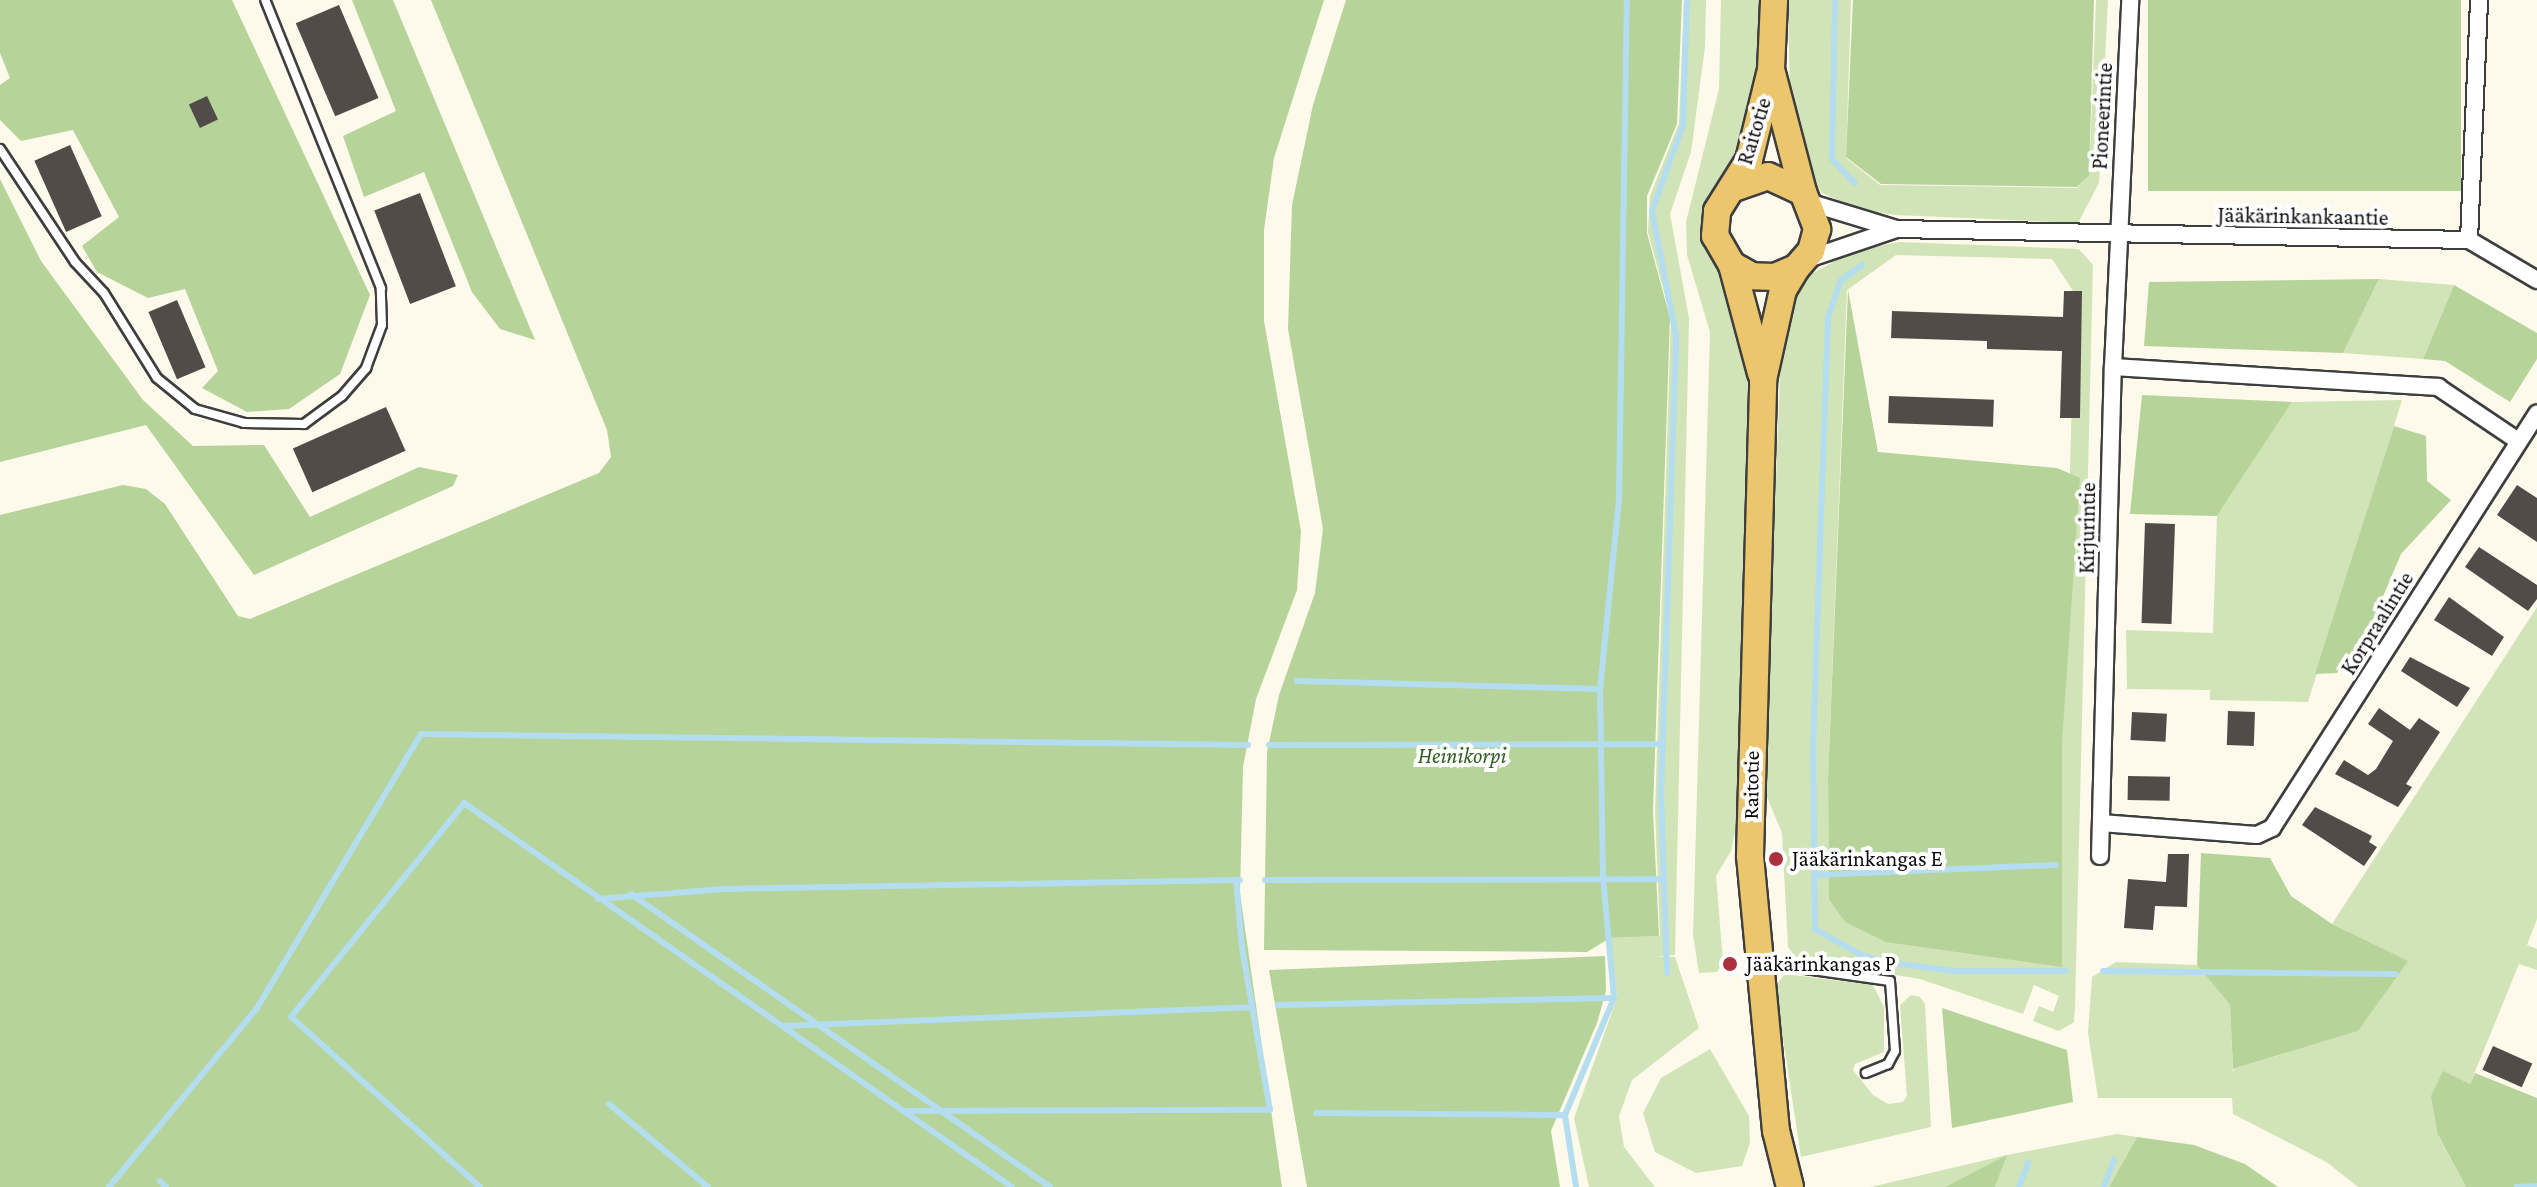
<!DOCTYPE html>
<meta charset="utf-8">
<style>
body{margin:0}
#map{position:relative;width:2537px;height:1187px;overflow:hidden;background:#fdf9eb;font-family:"Crimson Pro",serif}
div>[style]{position:absolute}
[style*='--x']{left:calc(var(--x)*1px);top:calc(var(--y)*1px);width:calc(var(--w)*1px);rotate:calc(var(--a)*1deg)}
.green>*{inset:0;background:#d1e4b8}
.forest>*{inset:0;background:#b6d399;transform-origin:0 0}
.stream>*{height:6px;margin:-3px;padding:0 3px;transform-origin:3px;border-radius:3px;background:#b4ddf0}
.building>*{inset:0;background:#524c49;transform-origin:0 0}
.roads{filter:drop-shadow(2px 0 #3e3e3e) drop-shadow(-2px 0 #3e3e3e) drop-shadow(0 2px #3e3e3e) drop-shadow(0 -2px #3e3e3e)}
.lane>*{height:8px;margin:-4px;padding:0 4px;transform-origin:4px;border-radius:4px;background:#fff}
.street>*{height:16px;margin:-8px;padding:0 8px;transform-origin:8px;border-radius:8px;background:#fff}
.primary>*{height:26px;margin:-13px;padding:0 13px;transform-origin:13px;border-radius:13px;background:#ebc66d}
.dots>*{width:22px;height:22px;translate:-50% -50%;box-sizing:border-box;border:4px solid #fff;border-radius:50%}
span{translate:-50% -50%;white-space:nowrap;text-align:center;line-height:1.15;-webkit-text-stroke:8px #fff;paint-order:stroke}
.street-label{font-size:22px;color:#0b0b0b}
.park-label{font-size:22px;color:#315c22;font-style:italic}
.poi-label{font-size:22px;color:#0b0b0b}
.left{translate:0 -50%;text-align:left}
</style>
<div id="map">
<div class="green">
<div style="clip-path:polygon(1684px 0,1706px 0,1705px 47px,1691px 152px,1670px 214px,1689px 318px,1675px 955px,1655px 957px,1675px 957px,1699px 1028px,1632px 1080px,1619px 1116px,1624px 1147px,1655px 1187px,1589px 1187px,1574px 1118px,1617px 998px,1610px 938px,1660px 936px,1655px 811px,1671px 318px,1648px 232px,1650px 196px,1679px 123px)"></div>
<div style="clip-path:polygon(1721px 0,1763px 0,1750px 132px,1739px 158px,1709px 200px,1750px 377px,1737px 823px,1731px 851px,1716px 876px,1723px 962px,1717px 972px,1699px 973px,1693px 935px,1710px 332px,1687px 255px,1686px 222px,1719px 89px)"></div>
<div style="clip-path:polygon(1788px 0,1851px 0,1846px 158px,1880px 185px,2077px 188px,2089px 176px,2096px 0,2108px 0,2099px 183px,2078px 223px,1896px 215px,1861px 210px,1822px 193px,1811px 178px,1790px 102px)"></div>
<div style="clip-path:polygon(evenodd,1899px 242px,2079px 249px,2093px 265px,2075px 1008px,2074px 1022px,2059px 1031px,2033px 1021px,2039px 1006px,2053px 1012px,2059px 996px,2034px 985px,2023px 1014px,1920px 979px,1797px 959px,1788px 947px,1782px 833px,1764px 790px,1781px 351px,1788px 311px,1804px 278px,1853px 251px,1899px 242px,1896px 255px,2052px 259px,2075px 294px,2062px 742px,2062px 966px,1829px 899px,1828px 779px,1847px 290px,1896px 255px)"></div>
<div style="clip-path:polygon(2379px 279px,2454px 285px,2423px 359px,2343px 353px)"></div>
<div style="clip-path:polygon(2402px 400px,2308px 702px,2210px 700px,2210px 690px,2127px 689px,2126px 630px,2213px 633px,2217px 516px,2292px 402px)"></div>
<div style="clip-path:polygon(2537px 607px,2537px 919px,2527px 945px,2537px 949px,2537px 970px,2519px 964px,2470px 1084px,2438px 1136px,2466px 1187px,2358px 1187px,2328px 1163px,2233px 1114px,2232px 1098px,2098px 1098px,2088px 1033px,2092px 977px,2116px 962px,2197px 965px,2230px 1005px,2233px 1073px,2234px 1069px,2358px 1031px,2349px 932px,2332px 924px)"></div>
<div style="clip-path:polygon(1785px 974px,1873px 985px,1884px 1007px,1884px 1052px,1855px 1064px,1853px 1070px,1873px 1095px,1888px 1104px,1903px 1102px,1907px 1096px,1900px 1005px,1911px 995px,1920px 997px,1925px 1004px,1931px 1127px,1801px 1157px,1775px 986px)"></div>
<div style="clip-path:polygon(1710px 1049px,1749px 1116px,1750px 1143px,1742px 1166px,1696px 1173px,1655px 1152px,1643px 1113px,1661px 1078px)"></div>
<div style="clip-path:polygon(2117px 1134px,2137px 1137px,2109px 1187px,1995px 1187px,2006px 1156px,1945px 1187px,1871px 1187px,2007px 1155px)"></div>
</div>
<div class="forest">
<div style="clip-path:polygon(0 0,232px 0,370px 295px,340px 374px,289px 409px,247px 412px,202px 388px,218px 371px,185px 289px,148px 298px,97px 272px,82px 246px,119px 217px,73px 130px,21px 141px,0 120px,0 85px,10px 78px,0 53px)"></div>
<div style="clip-path:polygon(352px 0,393px 0,535px 340px,500px 329px,472px 292px,424px 172px,364px 197px,343px 136px,396px 111px)"></div>
<div style="clip-path:polygon(431px 0,1324px 0,1274px 158px,1264px 230px,1264px 321px,1301px 531px,1297px 590px,1256px 699px,1243px 767px,1240px 893px,1282px 1187px,0 1187px,0 515px,123px 485px,146px 489px,165px 504px,238px 616px,250px 619px,599px 473px,611px 457px,607px 430px)"></div>
<div style="clip-path:polygon(1346px 0,1682px 0,1677px 124px,1647px 196px,1647px 233px,1670px 318px,1653px 811px,1659px 936px,1610px 938px,1587px 952px,1264px 950px,1267px 752px,1279px 695px,1315px 593px,1323px 529px,1288px 329px,1292px 205px,1313px 105px)"></div>
<div style="clip-path:polygon(1853px 0,2094px 0,2089px 176px,2077px 187px,1881px 184px,1846px 157px)"></div>
<div style="left:2148px;top:0;width:313px;height:191px"></div>
<div style="clip-path:polygon(0 179px,41px 261px,143px 400px,193px 446px,264px 445px,310px 517px,419px 467px,458px 475px,453px 486px,254px 575px,146px 425px,0 462px)"></div>
<div style="clip-path:polygon(2379px 279px,2343px 353px,2144px 346px,2149px 282px)"></div>
<div style="clip-path:polygon(2454px 285px,2537px 333px,2537px 359px,2510px 402px,2445px 361px,2423px 359px)"></div>
<div style="clip-path:polygon(1848px 290px,1878px 452px,2057px 468px,2080px 478px,2062px 742px,2062px 967px,1886px 942px,1845px 922px,1829px 899px,1828px 779px)"></div>
<div style="clip-path:polygon(2142px 395px,2292px 402px,2217px 516px,2130px 514px)"></div>
<div style="clip-path:polygon(2394px 426px,2426px 436px,2427px 481px,2451px 500px,2401px 554px,2368px 632px,2337px 673px,2315px 674px)"></div>
<div style="clip-path:polygon(2201px 853px,2270px 858px,2291px 896px,2332px 924px,2408px 961px,2358px 1031px,2233px 1069px,2230px 1005px,2197px 965px)"></div>
<div style="clip-path:polygon(1605px 956px,1606px 991px,1597px 1023px,1551px 1131px,1560px 1187px,1307px 1187px,1269px 970px)"></div>
<div style="clip-path:polygon(1942px 1008px,2067px 1050px,2073px 1102px,1952px 1128px)"></div>
<div style="clip-path:polygon(2443px 1071px,2470px 1084px,2475px 1073px,2537px 1098px,2537px 1187px,2466px 1187px,2438px 1135px,2431px 1096px)"></div>
<div style="clip-path:polygon(2137px 1137px,2194px 1145px,2245px 1164px,2278px 1187px,2109px 1187px)"></div>
<div style="clip-path:polygon(2007px 1155px,1995px 1187px,1945px 1187px)"></div>
</div>
<div class="stream">
<div style="--x:1835;--y:0;--w:159;--a:91.1"></div>
<div style="--x:1832;--y:159;--w:33;--a:47"></div>
<div style="--x:1862;--y:265;--w:26;--a:144"></div>
<div style="--x:1841;--y:280;--w:39;--a:109"></div>
<div style="--x:1828;--y:317;--w:424;--a:92"></div>
<div style="--x:1813;--y:741;--w:188;--a:89.4"></div>
<div style="--x:1815;--y:929;--w:51;--a:29.6"></div>
<div style="--x:1859;--y:954;--w:27;--a:17"></div>
<div style="--x:1885;--y:962;--w:69;--a:7.5"></div>
<div style="--x:1953;--y:971;--w:113;--a:0"></div>
<div style="--x:1297;--y:681;--w:303;--a:1.5"></div>
<div style="--x:1269;--y:745;--w:394;--a:-0.1"></div>
<div style="--x:1815;--y:875;--w:241;--a:-2.4"></div>
<div style="--x:1265;--y:880;--w:399;--a:-0.1"></div>
<div style="--x:631;--y:894;--w:511;--a:34.96"></div>
<div style="--x:598;--y:899;--w:123;--a:-4.6"></div>
<div style="--x:721;--y:889;--w:519;--a:-0.99"></div>
<div style="--x:2103;--y:971;--w:292;--a:0.6"></div>
<div style="--x:1667;--y:973;--w:179;--a:-91.9"></div>
<div style="--x:1661;--y:794;--w:458;--a:-88.1"></div>
<div style="--x:1676;--y:336;--w:127;--a:-100.9"></div>
<div style="--x:1652;--y:211;--w:91;--a:-70.2"></div>
<div style="--x:1683;--y:125;--w:125;--a:-88.2"></div>
<div style="--x:1278;--y:1005;--w:336;--a:-1.2"></div>
<div style="--x:782;--y:1026;--w:469;--a:-2.3"></div>
<div style="--x:609;--y:1104;--w:129;--a:40"></div>
<div style="--x:903;--y:1111;--w:367;--a:-0.2"></div>
<div style="--x:1270;--y:1110;--w:164;--a:-99.8"></div>
<div style="--x:1242;--y:948;--w:68;--a:-95"></div>
<div style="--x:1316;--y:1113;--w:249;--a:0.5"></div>
<div style="--x:160;--y:1181;--w:8;--a:45"></div>
<div style="--x:109;--y:1187;--w:232;--a:-50.4"></div>
<div style="--x:257;--y:1008;--w:319;--a:-59.1"></div>
<div style="--x:421;--y:734;--w:827;--a:0.76"></div>
<div style="--x:480;--y:1187;--w:254;--a:-138"></div>
<div style="--x:291;--y:1017;--w:275;--a:-51"></div>
<div style="--x:464;--y:803;--w:669;--a:35.02"></div>
<div style="--x:1576;--y:1187;--w:73;--a:-98.7"></div>
<div style="--x:1565;--y:1115;--w:127;--a:-67.3"></div>
<div style="--x:1614;--y:998;--w:121;--a:-95.2"></div>
<div style="--x:1603;--y:878;--w:189;--a:-90.9"></div>
<div style="--x:1600;--y:689;--w:191;--a:-84.3"></div>
<div style="--x:1619;--y:499;--w:499;--a:-89.1"></div>
<div style="--x:2019;--y:1187;--w:26;--a:-69"></div>
<div style="--x:2104;--y:1187;--w:29;--a:-70"></div>
<div style="--x:2517;--y:1187;--w:20;--a:-3"></div>
</div>
<div class="building">
<div style="left:339px;top:5px;width:101px;height:47px;rotate:67deg"></div>
<div style="left:207px;top:96px;width:26px;height:20px;rotate:65deg"></div>
<div style="left:70px;top:145px;width:78px;height:39px;rotate:66deg"></div>
<div style="left:420px;top:193px;width:100px;height:49px;rotate:69deg"></div>
<div style="clip-path:polygon(2064px 291px,2082px 291px,2080px 418px,2060px 418px,2062px 351px,1987px 349px,1987px 341px,1891px 338px,1892px 311px,2063px 317px)"></div>
<div style="left:177px;top:300px;width:73px;height:31px;rotate:67deg"></div>
<div style="left:1889px;top:396px;width:105px;height:27px;rotate:2deg"></div>
<div style="left:386px;top:407px;width:48px;height:102px;rotate:66deg"></div>
<div style="clip-path:polygon(2517px 485px,2537px 498px,2537px 542px,2497px 515px)"></div>
<div style="left:2145px;top:523px;width:30px;height:100px;rotate:2deg"></div>
<div style="clip-path:polygon(2479px 547px,2537px 585px,2537px 599px,2528px 611px,2465px 567px)"></div>
<div style="clip-path:polygon(2449px 597px,2504px 637px,2492px 656px,2434px 620px)"></div>
<div style="clip-path:polygon(2410px 657px,2470px 688px,2457px 707px,2401px 671px)"></div>
<div style="clip-path:polygon(2379px 708px,2410px 730px,2419px 718px,2440px 732px,2406px 784px,2412px 787px,2398px 807px,2335px 774px,2344px 760px,2368px 775px,2376px 769px,2393px 741px,2368px 724px)"></div>
<div style="left:2228px;top:711px;width:27px;height:34px;rotate:2deg"></div>
<div style="left:2132px;top:712px;width:35px;height:28px;rotate:3deg"></div>
<div style="left:2128px;top:776px;width:42px;height:24px;rotate:1deg"></div>
<div style="clip-path:polygon(2315px 807px,2372px 836px,2369px 842px,2377px 847px,2364px 866px,2302px 825px)"></div>
<div style="clip-path:polygon(2168px 854px,2189px 854px,2187px 907px,2155px 906px,2153px 930px,2124px 928px,2128px 879px,2166px 882px)"></div>
<div style="left:2493px;top:1046px;width:43px;height:26px;rotate:24deg"></div>
</div>
<div class="roads">
<div class="lane">
<div style="--x:0;--y:149;--w:136;--a:56.4"></div>
<div style="--x:75;--y:262;--w:42;--a:46.9"></div>
<div style="--x:104;--y:293;--w:100;--a:58.1"></div>
<div style="--x:157;--y:378;--w:49;--a:39.2"></div>
<div style="--x:195;--y:409;--w:51;--a:15.9"></div>
<div style="--x:244;--y:423;--w:60;--a:1"></div>
<div style="--x:304;--y:424;--w:47;--a:-36.4"></div>
<div style="--x:342;--y:396;--w:37;--a:-49"></div>
<div style="--x:366;--y:368;--w:46;--a:-69.6"></div>
<div style="--x:382;--y:325;--w:37;--a:-92"></div>
<div style="--x:381;--y:288;--w:310;--a:-111.9"></div>
<div style="--x:1763;--y:963;--w:128;--a:8.1"></div>
<div style="--x:1890;--y:981;--w:70;--a:85.9"></div>
<div style="--x:1895;--y:1051;--w:15;--a:118"></div>
<div style="--x:1888;--y:1064;--w:24;--a:158"></div>
</div>
<div class="street">
<div style="--x:1811;--y:203;--w:89;--a:17"></div>
<div style="--x:2469;--y:240;--w:79;--a:30.5"></div>
<div style="--x:1805;--y:260;--w:96;--a:-18.8"></div>
<div style="--x:1896;--y:229;--w:573;--a:1.1"></div>
<div style="--x:2469;--y:240;--w:240;--a:-87.6"></div>
<div style="--x:2113;--y:367;--w:326;--a:3.5"></div>
<div style="--x:2438;--y:387;--w:97;--a:34"></div>
<div style="--x:2101;--y:823;--w:156;--a:4.4"></div>
<div style="--x:2257;--y:835;--w:17;--a:-25"></div>
<div style="--x:2272;--y:828;--w:492;--a:-57.4"></div>
<div style="--x:2100;--y:856;--w:489;--a:-88.5"></div>
<div style="--x:2113;--y:367;--w:367;--a:-87.3"></div>
</div>
<div class="primary">
<div style="--x:1772;--y:73;--w:123;--a:75.4"></div>
<div style="--x:1731;--y:189;--w:39;--a:-19"></div>
<div style="--x:1768;--y:176;--w:38;--a:25"></div>
<div style="--x:1803;--y:192;--w:40;--a:69"></div>
<div style="--x:1817;--y:229;--w:23;--a:105"></div>
<div style="--x:1811;--y:251;--w:23;--a:131"></div>
<div style="--x:1796;--y:268;--w:23;--a:157"></div>
<div style="--x:1775;--y:277;--w:23;--a:-178"></div>
<div style="--x:1752;--y:276;--w:23;--a:-151"></div>
<div style="--x:1732;--y:265;--w:34;--a:-120"></div>
<div style="--x:1715;--y:236;--w:25;--a:-85"></div>
<div style="--x:1717;--y:211;--w:60;--a:-57.9"></div>
<div style="--x:1749;--y:160;--w:93;--a:-76.3"></div>
<div style="--x:1771;--y:70;--w:70;--a:-87.5"></div>
<div style="--x:1732;--y:265;--w:112;--a:75"></div>
<div style="--x:1790;--y:1187;--w:58;--a:-104"></div>
<div style="--x:1776;--y:1131;--w:277;--a:-95.4"></div>
<div style="--x:1750;--y:855;--w:475;--a:-88.4"></div>
<div style="--x:1763;--y:380;--w:92;--a:-77.5"></div>
<div style="--x:1783;--y:290;--w:26;--a:-59"></div>
</div>
</div>
<div class="dots">
<div style="left:1776px;top:859px;background:#ad313d"></div>
<div style="left:1730px;top:964px;background:#ad313d"></div>
</div>
<div class="street-label">
<span style="left:2102px;top:116px;rotate:-87deg">Pioneerintie</span>
<span style="left:1754px;top:131px;rotate:-73deg">Raitotie</span>
<span style="left:2303px;top:216px;rotate:1deg">Jääkärinkankaantie</span>
<span style="left:2087px;top:528px;rotate:-89deg">Kirjurintie</span>
<span style="left:2377px;top:623px;rotate:-58deg">Korpraalintie</span>
<span style="left:1751px;top:785px;rotate:-89deg">Raitotie</span>
</div>
<div class="park-label">
<span style="left:1462px;top:756px">Heinikorpi</span>
</div>
<div class="poi-label">
<span class="left" style="left:1792px;top:859px">Jääkärinkangas E</span>
<span class="left" style="left:1746px;top:964px">Jääkärinkangas P</span>
</div>
</div>
